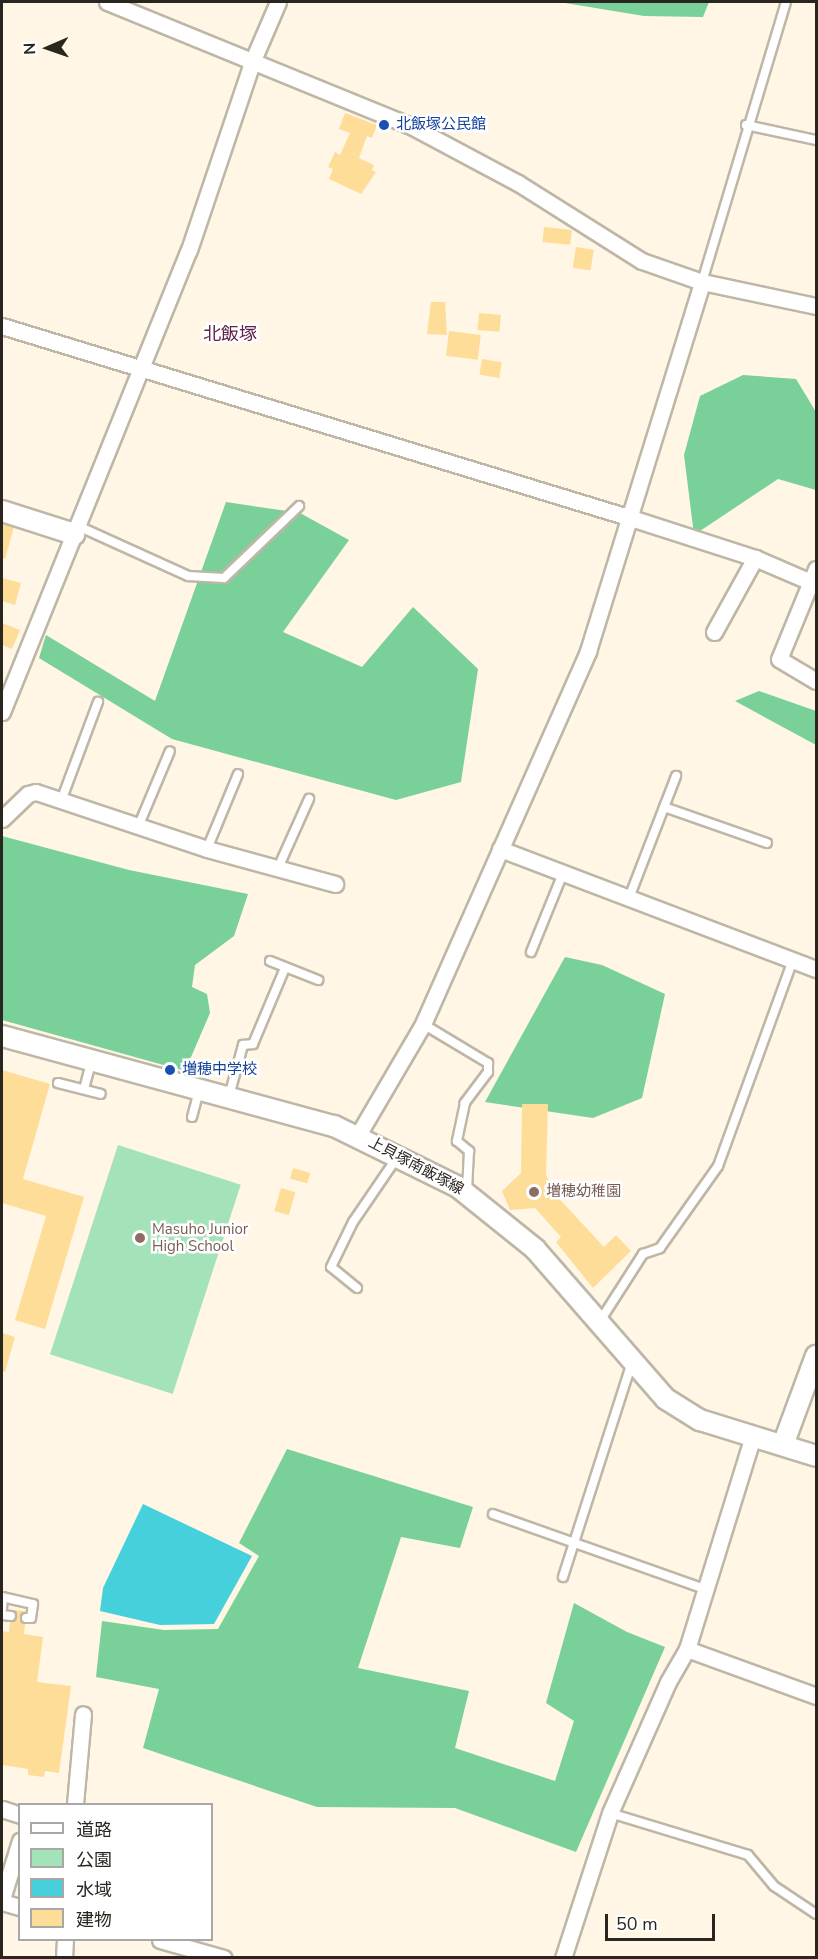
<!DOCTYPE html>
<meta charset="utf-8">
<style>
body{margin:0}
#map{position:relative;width:818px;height:1959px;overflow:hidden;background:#fff6e5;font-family:"Nunito Sans","Noto Sans JP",sans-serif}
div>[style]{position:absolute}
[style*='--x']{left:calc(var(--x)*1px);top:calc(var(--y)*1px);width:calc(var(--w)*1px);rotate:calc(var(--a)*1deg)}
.green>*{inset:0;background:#a4e2b9;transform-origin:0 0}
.forest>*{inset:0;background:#79d099}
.water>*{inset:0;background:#46d0db}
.building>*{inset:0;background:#fedd99;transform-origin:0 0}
.roads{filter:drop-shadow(2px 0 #beb6a6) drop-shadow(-2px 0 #beb6a6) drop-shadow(0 2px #beb6a6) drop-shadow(0 -2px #beb6a6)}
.service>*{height:8px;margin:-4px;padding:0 4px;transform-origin:4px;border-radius:4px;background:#fff}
.minor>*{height:15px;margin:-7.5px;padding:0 7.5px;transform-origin:7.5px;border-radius:7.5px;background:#fff}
.tertiary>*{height:20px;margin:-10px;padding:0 10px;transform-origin:10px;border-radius:10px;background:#fff}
.dots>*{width:16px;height:16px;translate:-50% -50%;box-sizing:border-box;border:3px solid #fff;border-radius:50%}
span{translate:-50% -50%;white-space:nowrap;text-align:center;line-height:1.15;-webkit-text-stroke:5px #fff;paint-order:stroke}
.transit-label{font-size:15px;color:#164399}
.left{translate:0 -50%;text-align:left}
.street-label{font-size:15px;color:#292620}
.education-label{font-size:15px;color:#785e54}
.quarter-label{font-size:18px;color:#5e2349}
.frame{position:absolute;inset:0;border:3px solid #292620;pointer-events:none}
.legend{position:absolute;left:18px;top:1803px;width:195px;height:138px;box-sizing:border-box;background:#fff;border:2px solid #a9a8a6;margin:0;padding:8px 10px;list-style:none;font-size:18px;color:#292620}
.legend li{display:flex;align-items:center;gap:12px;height:30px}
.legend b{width:30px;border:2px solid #a9a8a6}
.north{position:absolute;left:18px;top:18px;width:60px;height:60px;-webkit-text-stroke:4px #fff;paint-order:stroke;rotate:268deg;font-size:16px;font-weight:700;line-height:24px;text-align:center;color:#292620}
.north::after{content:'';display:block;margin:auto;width:21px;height:27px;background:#292620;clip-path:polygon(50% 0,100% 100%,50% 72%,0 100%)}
.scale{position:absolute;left:605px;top:1914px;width:110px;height:27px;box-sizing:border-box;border:3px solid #292620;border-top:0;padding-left:8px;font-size:18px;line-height:21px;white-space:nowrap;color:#292620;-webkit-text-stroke:4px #fff;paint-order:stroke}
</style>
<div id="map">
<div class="green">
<div style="left:118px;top:1145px;width:129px;height:220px;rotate:18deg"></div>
</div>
<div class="forest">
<div style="clip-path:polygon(559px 2px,709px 2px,703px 17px,644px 16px)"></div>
<div style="clip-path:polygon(743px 375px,796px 379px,816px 412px,816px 490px,778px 479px,694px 535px,684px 455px,700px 396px)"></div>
<div style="clip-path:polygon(226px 502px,300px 513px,349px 540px,283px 632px,362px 667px,413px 607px,478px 669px,461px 782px,396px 800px,172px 739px,39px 658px,46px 635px,155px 701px)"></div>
<div style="clip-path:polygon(759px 691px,816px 711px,816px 745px,735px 701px)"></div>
<div style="clip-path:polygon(2px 836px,129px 870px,248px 894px,234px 936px,195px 965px,192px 987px,207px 994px,210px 1013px,185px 1071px,2px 1020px)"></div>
<div style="clip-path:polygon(565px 957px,602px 965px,665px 994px,642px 1098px,593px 1118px,485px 1102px)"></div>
<div style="clip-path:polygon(287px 1449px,473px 1507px,460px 1548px,401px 1537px,358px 1668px,469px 1691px,455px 1748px,555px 1781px,574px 1721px,546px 1703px,574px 1603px,627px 1632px,665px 1647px,576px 1852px,455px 1808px,317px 1807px,143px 1748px,159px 1689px,96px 1677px,102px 1621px,164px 1630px,218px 1629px,259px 1556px,239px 1543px)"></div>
</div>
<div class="water">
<div style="clip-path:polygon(143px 1504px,252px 1556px,214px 1624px,160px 1625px,100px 1611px,103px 1588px)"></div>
</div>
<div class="building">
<div style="clip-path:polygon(345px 113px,377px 125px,372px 138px,367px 136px,359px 158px,374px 165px,372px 170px,376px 172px,361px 194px,329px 179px,333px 169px,328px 167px,335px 152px,340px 155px,350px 133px,339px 129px)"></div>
<div style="left:544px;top:227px;width:28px;height:15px;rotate:6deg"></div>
<div style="left:576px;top:247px;width:18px;height:21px;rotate:9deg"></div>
<div style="clip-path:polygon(431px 302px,445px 302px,447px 335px,427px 334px)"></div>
<div style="left:479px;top:313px;width:22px;height:17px;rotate:5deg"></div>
<div style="left:449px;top:331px;width:32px;height:25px;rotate:7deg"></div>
<div style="left:482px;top:359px;width:20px;height:16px;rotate:9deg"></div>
<div style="clip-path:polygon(2px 523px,14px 527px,5px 559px,2px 558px)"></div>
<div style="clip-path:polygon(2px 578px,21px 583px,15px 605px,2px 601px)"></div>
<div style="clip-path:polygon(2px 623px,20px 630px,12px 649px,2px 645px)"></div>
<div style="clip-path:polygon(2px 1070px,50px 1084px,23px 1179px,84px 1197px,45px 1329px,15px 1320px,46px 1216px,2px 1203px)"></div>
<div style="clip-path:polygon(522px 1104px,548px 1104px,546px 1174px,553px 1192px,604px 1247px,616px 1235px,631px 1251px,593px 1288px,556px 1242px,561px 1237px,535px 1208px,510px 1210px,502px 1191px,521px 1173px)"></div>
<div style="left:293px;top:1168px;width:18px;height:11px;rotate:16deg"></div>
<div style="left:281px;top:1188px;width:15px;height:24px;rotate:16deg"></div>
<div style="clip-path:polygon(2px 1333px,15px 1337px,5px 1372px,2px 1371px)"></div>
<div style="clip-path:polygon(11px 1610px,26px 1611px,20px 1617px,25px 1624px,24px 1634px,43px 1637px,37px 1682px,71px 1686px,59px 1773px,45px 1771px,44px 1777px,28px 1775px,28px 1769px,2px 1765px,2px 1631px,9px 1632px,10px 1622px,16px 1619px)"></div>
</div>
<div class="roads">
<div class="service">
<div style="--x:746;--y:125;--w:72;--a:12.1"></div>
<div style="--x:702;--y:282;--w:292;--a:-73.3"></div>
<div style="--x:78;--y:526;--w:121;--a:24.4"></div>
<div style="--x:188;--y:576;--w:36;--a:3"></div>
<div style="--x:224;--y:578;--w:104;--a:-43.8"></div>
<div style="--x:61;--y:801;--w:106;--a:-69.5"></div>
<div style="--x:664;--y:807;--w:109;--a:19.3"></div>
<div style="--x:138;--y:827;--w:82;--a:-67.2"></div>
<div style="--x:207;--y:849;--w:81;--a:-67.5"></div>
<div style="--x:278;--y:868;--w:76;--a:-65.8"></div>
<div style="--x:629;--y:898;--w:131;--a:-68.9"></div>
<div style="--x:531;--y:952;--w:85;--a:-67.9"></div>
<div style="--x:270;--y:961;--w:52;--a:21.6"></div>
<div style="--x:423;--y:1024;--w:76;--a:31"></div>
<div style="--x:488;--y:1063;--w:9;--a:90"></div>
<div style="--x:488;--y:1072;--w:39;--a:127"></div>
<div style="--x:465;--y:1103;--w:39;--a:102"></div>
<div style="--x:457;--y:1141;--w:16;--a:40"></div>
<div style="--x:469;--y:1151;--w:40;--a:92.9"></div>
<div style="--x:58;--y:1083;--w:44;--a:14.3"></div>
<div style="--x:84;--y:1089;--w:28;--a:-75"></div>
<div style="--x:229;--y:1096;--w:53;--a:-74.6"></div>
<div style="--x:243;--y:1045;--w:10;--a:-6"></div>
<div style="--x:253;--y:1044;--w:82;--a:-67.2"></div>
<div style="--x:192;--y:1117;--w:28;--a:-75"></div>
<div style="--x:357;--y:1288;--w:33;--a:-141"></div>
<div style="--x:331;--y:1267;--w:50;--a:-63.9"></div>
<div style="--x:353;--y:1222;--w:76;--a:-55.7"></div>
<div style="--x:600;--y:1321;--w:80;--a:-57.3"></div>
<div style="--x:643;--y:1254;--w:18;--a:-19"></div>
<div style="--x:660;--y:1248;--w:100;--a:-54.7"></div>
<div style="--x:718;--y:1166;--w:219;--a:-70"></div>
<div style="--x:493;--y:1514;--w:225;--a:19.5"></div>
<div style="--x:563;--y:1577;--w:226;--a:-72.2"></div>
<div style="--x:2;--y:1597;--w:32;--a:13"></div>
<div style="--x:33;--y:1604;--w:14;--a:98"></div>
<div style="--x:31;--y:1618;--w:5;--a:180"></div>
<div style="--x:2;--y:1609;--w:11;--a:-85"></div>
<div style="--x:2;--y:1615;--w:9;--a:6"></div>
<div style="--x:610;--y:1813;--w:144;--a:16.9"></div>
<div style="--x:748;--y:1855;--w:40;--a:50"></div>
<div style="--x:774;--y:1886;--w:50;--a:33.7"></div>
</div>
<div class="minor">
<div style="--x:107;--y:2;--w:326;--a:22.2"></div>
<div style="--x:409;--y:125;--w:123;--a:28"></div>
<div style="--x:518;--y:183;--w:146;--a:32.2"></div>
<div style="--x:642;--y:261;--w:64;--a:19.3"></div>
<div style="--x:702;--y:282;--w:116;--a:11.9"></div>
<div style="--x:2;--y:326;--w:658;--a:16.97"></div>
<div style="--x:631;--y:518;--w:130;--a:17.9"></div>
<div style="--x:755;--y:558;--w:61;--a:23.2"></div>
<div style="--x:816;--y:569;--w:97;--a:112.3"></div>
<div style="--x:779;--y:659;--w:43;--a:30.7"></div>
<div style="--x:714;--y:632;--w:85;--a:-61"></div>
<div style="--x:2;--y:712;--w:498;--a:-68"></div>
<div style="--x:189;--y:250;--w:200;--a:-71.4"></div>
<div style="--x:253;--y:60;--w:63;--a:-66.7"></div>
<div style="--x:2;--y:819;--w:36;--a:-44"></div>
<div style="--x:28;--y:794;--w:8;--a:-14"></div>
<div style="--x:36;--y:792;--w:180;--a:18.4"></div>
<div style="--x:207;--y:849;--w:133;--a:15.3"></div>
<div style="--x:500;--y:849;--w:338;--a:20.8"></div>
<div style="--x:358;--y:1135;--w:129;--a:-59.6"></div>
<div style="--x:423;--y:1024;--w:408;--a:-66.1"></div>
<div style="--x:588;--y:651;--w:386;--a:-72.8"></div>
<div style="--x:687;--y:1649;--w:137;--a:20"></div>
<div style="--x:75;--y:1804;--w:90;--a:-84.9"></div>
<div style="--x:2;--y:1809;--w:19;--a:18"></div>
<div style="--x:2;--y:1899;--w:61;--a:-72.8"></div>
<div style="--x:2;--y:1902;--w:19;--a:16"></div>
<div style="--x:160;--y:1940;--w:66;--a:15.7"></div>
<div style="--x:64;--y:1958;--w:18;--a:-87"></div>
<div style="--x:563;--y:1958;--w:152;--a:-72"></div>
<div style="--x:610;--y:1813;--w:143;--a:-66.1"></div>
<div style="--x:668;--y:1682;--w:38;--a:-60"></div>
<div style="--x:687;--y:1649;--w:223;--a:-72.8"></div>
</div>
<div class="tertiary">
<div style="--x:2;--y:511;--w:76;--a:17.7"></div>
<div style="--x:2;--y:1036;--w:344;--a:15.2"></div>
<div style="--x:334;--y:1126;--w:138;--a:26.2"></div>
<div style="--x:458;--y:1187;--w:99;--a:38.8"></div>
<div style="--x:535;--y:1249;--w:199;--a:48.9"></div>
<div style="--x:666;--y:1399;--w:40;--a:32"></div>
<div style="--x:700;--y:1420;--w:121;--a:17.2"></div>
<div style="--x:783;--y:1445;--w:95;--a:-69.7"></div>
</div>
</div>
<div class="dots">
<div style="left:384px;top:125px;background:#1a4fb4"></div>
<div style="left:170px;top:1070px;background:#1a4fb4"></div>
<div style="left:534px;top:1192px;background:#8d6e63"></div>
<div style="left:140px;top:1238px;background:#8d6e63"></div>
</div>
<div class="transit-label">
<span class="left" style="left:396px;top:125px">北飯塚公民館</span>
<span class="left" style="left:182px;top:1070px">増穂中学校</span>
</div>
<div class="street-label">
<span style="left:416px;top:1166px;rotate:28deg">上貝塚南飯塚線</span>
</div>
<div class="education-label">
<span class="left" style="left:546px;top:1192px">増穂幼稚園</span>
<span class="left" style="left:152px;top:1238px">Masuho Junior<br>High School</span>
</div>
<div class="quarter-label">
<span style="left:230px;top:334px">北飯塚</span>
</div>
<div class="frame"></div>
<ul class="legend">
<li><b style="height:8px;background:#fff"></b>道路</li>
<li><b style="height:16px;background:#a4e2b9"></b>公園</li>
<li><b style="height:16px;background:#46d0db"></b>水域</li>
<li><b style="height:16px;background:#fedd99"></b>建物</li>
</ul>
<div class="north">N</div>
<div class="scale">50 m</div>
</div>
